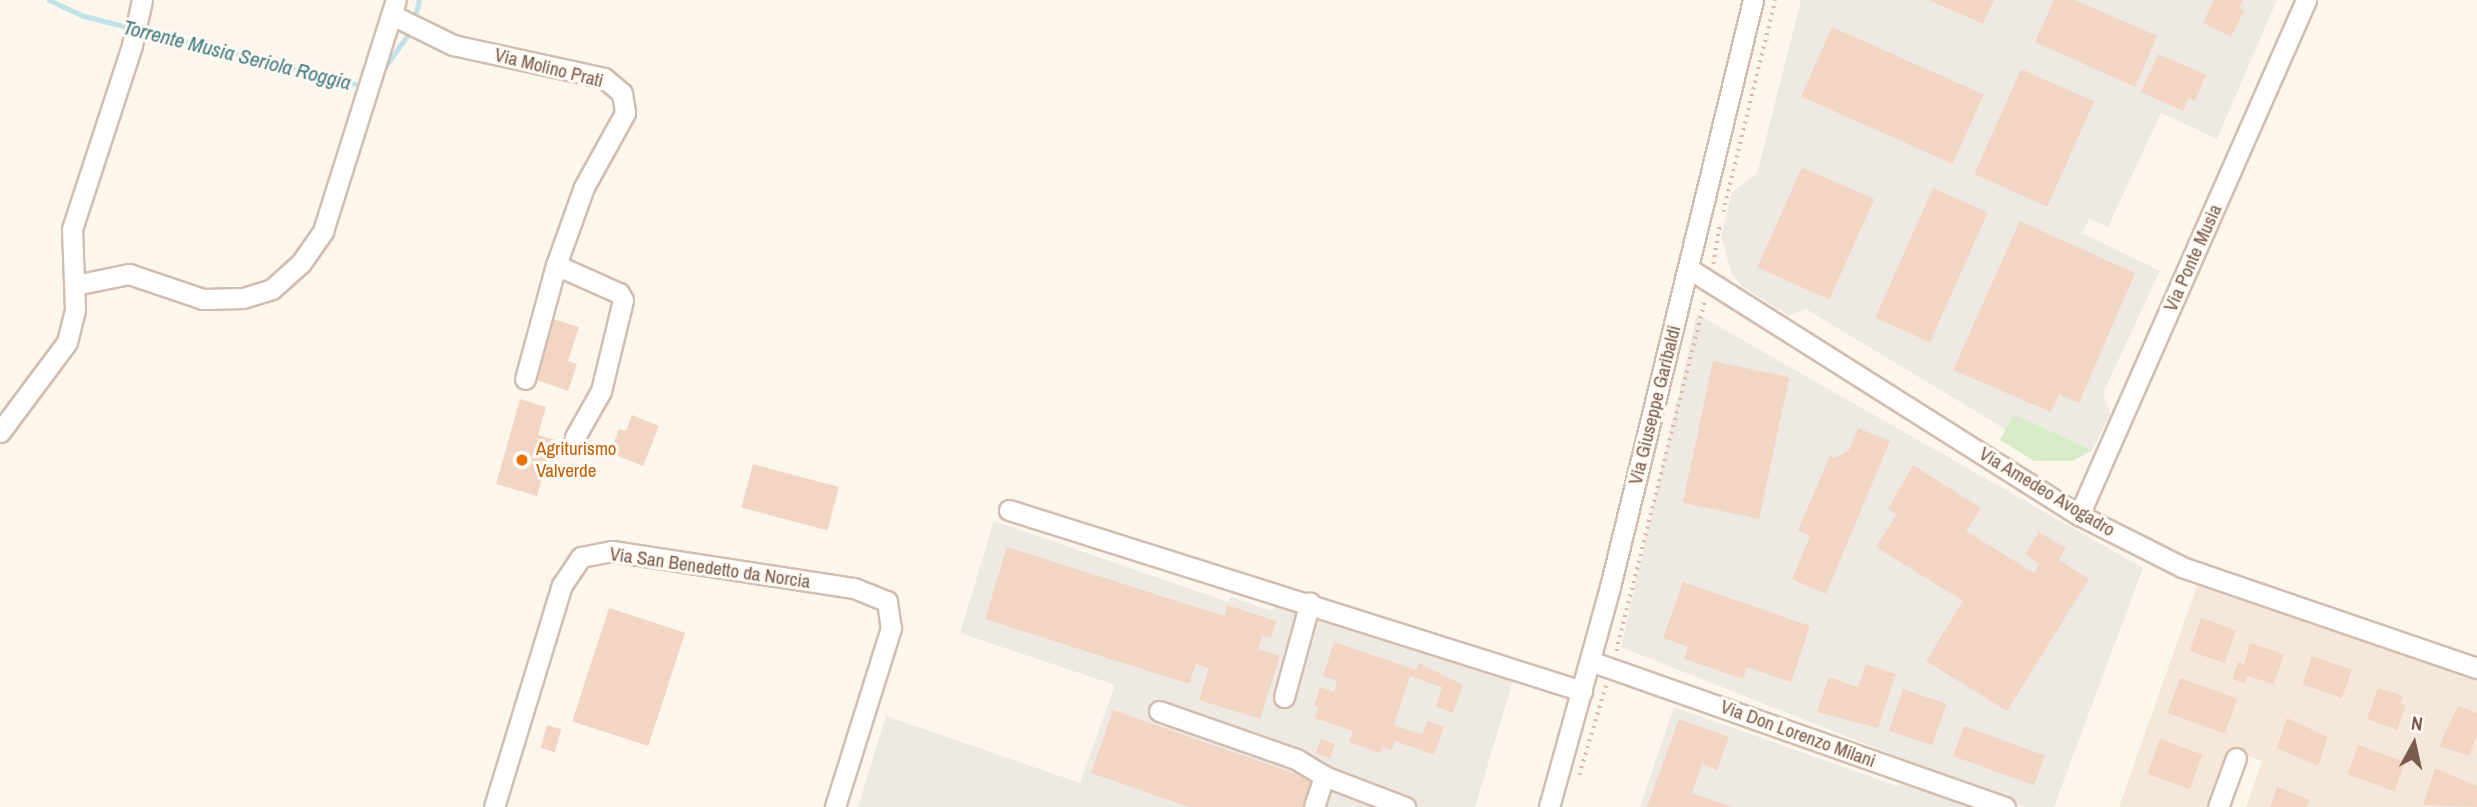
<!DOCTYPE html>
<style>
body{margin:0}
#map{position:relative;width:2477px;height:807px;overflow:hidden;background:#fdf6ec;font-family:"Archivo Narrow",sans-serif}
div>[style]{position:absolute}
[style*='--x']{left:calc(var(--x)*1px);top:calc(var(--y)*1px);width:calc(var(--w)*1px);rotate:calc(var(--a)*1deg)}
.residential>*{inset:0;background:#f5e8da}
.industrial>*{inset:0;background:#efe9e4}
.green>*{inset:0;background:#d8ecc9}
.stream>*{height:5px;margin:-2.5px;padding:0 2.5px;transform-origin:2.5px;border-radius:2.5px;background:#bfe3e8}
.building>*{inset:0;background:#f3d5c3;transform-origin:0 0}
.path>*{height:3.5px;margin-top:-1.75px;transform-origin:0;background:repeating-linear-gradient(90deg,#d9b8a5 0 2px,transparent 0 7px)}
.roads{filter:drop-shadow(2px 0 #d1beb0) drop-shadow(-2px 0 #d1beb0) drop-shadow(0 2px #d1beb0) drop-shadow(0 -2px #d1beb0)}
.minor>*{height:19px;margin:-9.5px;padding:0 9.5px;transform-origin:9.5px;border-radius:9.5px;background:#fff}
.dots>*{width:19px;height:19px;translate:-50% -50%;box-sizing:border-box;border:4px solid #fffaf3;border-radius:50%}
span{translate:-50% -50%;white-space:nowrap;text-align:center;line-height:1.15;-webkit-text-stroke:6px #fffaf3;paint-order:stroke}
.street-label{font-size:19px;color:#7a5c4d}
.food-label{font-size:19px;color:#c56008}
.left{translate:0 -50%;text-align:left}
.water-label{font-size:21px;color:#437c86;font-style:italic}
.north{position:absolute;left:2379px;top:709px;width:70px;height:70px;-webkit-text-stroke:5px #fffaf3;paint-order:stroke;rotate:8deg;font-size:19px;font-weight:700;line-height:28px;text-align:center;color:#7a5c4d}
.north::after{content:'';display:block;margin:auto;width:24px;height:32px;background:#7a5c4d;clip-path:polygon(50% 0,100% 100%,50% 72%,0 100%)}
</style>
<div id="map">
<div class="residential">
<div style="clip-path:polygon(2198px 583px,2477px 680px,2477px 807px,2246px 807px,2262px 761px,2230px 749px,2209px 807px,2119px 807px)"></div>
</div>
<div class="industrial">
<div style="clip-path:polygon(1801px 0,2277px 0,2217px 139px,2161px 113px,2108px 227px,2089px 219px,2082px 233px,2160px 271px,2103px 393px,2110px 414px,2092px 450px,2013px 414px,2005px 429px,1806px 309px,1789px 316px,1743px 287px,1731px 272px,1721px 236px,1732px 192px,1757px 174px)"></div>
<div style="clip-path:polygon(1697px 314px,2143px 568px,2054px 807px,2024px 807px,1621px 647px)"></div>
<div style="clip-path:polygon(994px 521px,1228px 602px,1231px 597px,1273px 611px,1278px 599px,1513px 681px,1475px 807px,858px 807px,886px 716px,1080px 783px,1115px 685px,960px 633px)"></div>
<div style="clip-path:polygon(1674px 707px,1897px 786px,1909px 783px,1974px 807px,1640px 807px)"></div>
</div>
<div class="green">
<div style="clip-path:polygon(2013px 414px,2092px 450px,2073px 461px,2034px 461px,2000px 440px)"></div>
</div>
<div class="stream">
<div style="--x:49;--y:0;--w:38;--a:25"></div>
<div style="--x:84;--y:16;--w:288;--a:14.1"></div>
<div style="--x:414;--y:21;--w:22;--a:-77"></div>
<div style="--x:380;--y:74;--w:54;--a:-54.8"></div>
</div>
<div class="building">
<div style="clip-path:polygon(1929px 0,1994px 0,1983px 24px)"></div>
<div style="clip-path:polygon(2054px 0,2075px 0,2157px 36px,2135px 87px,2035px 42px)"></div>
<div style="clip-path:polygon(2214px 0,2243px 0,2239px 8px,2244px 11px,2231px 37px,2203px 23px)"></div>
<div style="left:1832px;top:27px;width:166px;height:76px;rotate:24deg"></div>
<div style="clip-path:polygon(2158px 54px,2206px 75px,2195px 101px,2188px 98px,2183px 111px,2141px 92px)"></div>
<div style="left:2021px;top:69px;width:80px;height:115px;rotate:24deg"></div>
<div style="left:1802px;top:167px;width:79px;height:110px;rotate:24deg"></div>
<div style="left:1933px;top:188px;width:60px;height:142px;rotate:24deg"></div>
<div style="clip-path:polygon(2020px 221px,2135px 273px,2079px 403px,2059px 394px,2051px 412px,1953px 370px)"></div>
<div style="clip-path:polygon(550px 318px,579px 327px,568px 361px,577px 364px,568px 391px,532px 378px)"></div>
<div style="left:1713px;top:361px;width:78px;height:145px;rotate:12deg"></div>
<div style="clip-path:polygon(520px 399px,546px 407px,538px 435px,559px 441px,553px 462px,547px 461px,537px 496px,496px 484px)"></div>
<div style="clip-path:polygon(632px 415px,659px 426px,643px 466px,610px 453px,619px 429px,626px 431px)"></div>
<div style="clip-path:polygon(1858px 428px,1890px 441px,1826px 594px,1792px 579px,1810px 536px,1798px 530px,1830px 456px,1835px 458px,1849px 450px)"></div>
<div style="left:753px;top:464px;width:89px;height:45px;rotate:15deg"></div>
<div style="clip-path:polygon(1913px 465px,1981px 508px,1966px 531px,2034px 573px,2040px 564px,2025px 554px,2039px 532px,2066px 548px,2059px 560px,2089px 579px,2007px 711px,1926px 661px,1963px 601px,1876px 547px,1897px 514px,1888px 509px)"></div>
<div style="clip-path:polygon(1007px 547px,1224px 616px,1227px 605px,1276px 621px,1271px 638px,1262px 636px,1258px 649px,1280px 656px,1260px 719px,1199px 700px,1209px 668px,1196px 664px,1189px 684px,985px 619px)"></div>
<div style="clip-path:polygon(1683px 582px,1810px 626px,1791px 682px,1747px 667px,1743px 679px,1684px 659px,1688px 647px,1663px 638px)"></div>
<div style="left:609px;top:608px;width:80px;height:119px;rotate:18deg"></div>
<div style="left:2201px;top:618px;width:37px;height:35px;rotate:19deg"></div>
<div style="clip-path:polygon(1334px 642px,1416px 670px,1419px 663px,1463px 685px,1453px 713px,1436px 707px,1442px 687px,1410px 676px,1394px 725px,1422px 735px,1427px 721px,1444px 726px,1434px 755px,1395px 741px,1392px 750px,1382px 747px,1380px 753px,1349px 742px,1353px 731px,1315px 718px,1319px 707px,1314px 705px,1320px 687px,1334px 692px,1337px 681px,1323px 676px)"></div>
<div style="clip-path:polygon(2250px 643px,2284px 654px,2274px 684px,2247px 676px,2245px 683px,2232px 679px,2238px 662px,2244px 664px)"></div>
<div style="left:2312px;top:656px;width:42px;height:30px;rotate:19deg"></div>
<div style="clip-path:polygon(1866px 664px,1896px 674px,1878px 728px,1817px 712px,1829px 677px,1858px 687px)"></div>
<div style="left:2180px;top:678px;width:61px;height:37px;rotate:20deg"></div>
<div style="clip-path:polygon(2378px 688px,2403px 696px,2400px 704px,2406px 705px,2397px 730px,2367px 719px)"></div>
<div style="left:1903px;top:689px;width:46px;height:44px;rotate:19deg"></div>
<div style="clip-path:polygon(2458px 706px,2477px 713px,2477px 734px,2469px 756px,2439px 746px)"></div>
<div style="clip-path:polygon(1113px 710px,1313px 780px,1303px 807px,1189px 807px,1091px 773px)"></div>
<div style="clip-path:polygon(2287px 718px,2328px 737px,2318px 766px,2277px 748px)"></div>
<div style="clip-path:polygon(1679px 719px,1729px 737px,1717px 770px,1702px 764px,1692px 793px,1731px 807px,1647px 807px)"></div>
<div style="left:547px;top:725px;width:15px;height:24px;rotate:16deg"></div>
<div style="left:1964px;top:726px;width:86px;height:32px;rotate:20deg"></div>
<div style="left:1321px;top:739px;width:15px;height:15px;rotate:20deg"></div>
<div style="left:2160px;top:739px;width:45px;height:37px;rotate:20deg"></div>
<div style="left:2358px;top:745px;width:50px;height:31px;rotate:20deg"></div>
<div style="clip-path:polygon(2435px 768px,2477px 786px,2477px 807px,2423px 805px)"></div>
<div style="clip-path:polygon(2277px 787px,2310px 800px,2307px 807px,2270px 807px)"></div>
</div>
<div class="path">
<div style="--x:1723;--y:212;--w:218;--a:-76.2"></div>
<div style="--x:1713;--y:264;--w:42;--a:-80.3"></div>
<div style="--x:1616;--y:651;--w:364;--a:-75.8"></div>
<div style="--x:1579;--y:775;--w:94;--a:-73.3"></div>
</div>
<div class="roads">
<div class="minor">
<div style="--x:394;--y:16;--w:66;--a:26.2"></div>
<div style="--x:453;--y:45;--w:155;--a:12.3"></div>
<div style="--x:604;--y:78;--w:23;--a:40"></div>
<div style="--x:622;--y:93;--w:20;--a:81"></div>
<div style="--x:625;--y:113;--w:85;--a:119"></div>
<div style="--x:584;--y:187;--w:83;--a:109.7"></div>
<div style="--x:556;--y:265;--w:118;--a:105.2"></div>
<div style="--x:556;--y:265;--w:69;--a:24"></div>
<div style="--x:619;--y:293;--w:8;--a:60"></div>
<div style="--x:623;--y:300;--w:94;--a:103.6"></div>
<div style="--x:601;--y:391;--w:53;--a:119.5"></div>
<div style="--x:1688;--y:268;--w:462;--a:32.3"></div>
<div style="--x:2079;--y:515;--w:115;--a:26.8"></div>
<div style="--x:2182;--y:567;--w:312;--a:18.9"></div>
<div style="--x:75;--y:285;--w:55;--a:-11.5"></div>
<div style="--x:129;--y:274;--w:78;--a:18.7"></div>
<div style="--x:203;--y:299;--w:40;--a:-1.4"></div>
<div style="--x:243;--y:298;--w:30;--a:-17"></div>
<div style="--x:272;--y:289;--w:39;--a:-42"></div>
<div style="--x:301;--y:263;--w:39;--a:-55"></div>
<div style="--x:323;--y:231;--w:242;--a:-72.5"></div>
<div style="--x:0;--y:432;--w:112;--a:-53.3"></div>
<div style="--x:67;--y:342;--w:33;--a:-76"></div>
<div style="--x:75;--y:310;--w:81;--a:-92.1"></div>
<div style="--x:72;--y:229;--w:194;--a:-71.9"></div>
<div style="--x:132;--y:45;--w:46;--a:-77.5"></div>
<div style="--x:1009;--y:510;--w:601;--a:17.53"></div>
<div style="--x:2079;--y:515;--w:563;--a:-66.21"></div>
<div style="--x:1590;--y:661;--w:440;--a:19.4"></div>
<div style="--x:1284;--y:697;--w:98;--a:-74.7"></div>
<div style="--x:1159;--y:711;--w:145;--a:19.3"></div>
<div style="--x:1296;--y:759;--w:33;--a:31"></div>
<div style="--x:1324;--y:776;--w:87;--a:20.9"></div>
<div style="--x:494;--y:807;--w:232;--a:-73"></div>
<div style="--x:562;--y:585;--w:34;--a:-56"></div>
<div style="--x:581;--y:557;--w:32;--a:-11"></div>
<div style="--x:612;--y:551;--w:245;--a:8.7"></div>
<div style="--x:854;--y:588;--w:35;--a:22"></div>
<div style="--x:887;--y:601;--w:27;--a:82"></div>
<div style="--x:891;--y:628;--w:188;--a:107.4"></div>
<div style="--x:1314;--y:807;--w:33;--a:-72"></div>
<div style="--x:1549;--y:807;--w:228;--a:-74.5"></div>
<div style="--x:1610;--y:587;--w:604;--a:-76.31"></div>
<div style="--x:2218;--y:807;--w:52;--a:-69.8"></div>
</div>
</div>
<div class="dots">
<div style="left:522px;top:460px;background:#e8710a"></div>
</div>
<div class="street-label">
<span style="left:549px;top:68px;rotate:14deg">Via Molino Prati</span>
<span style="left:2193px;top:258px;rotate:-66deg">Via Ponte Musia</span>
<span style="left:1655px;top:405px;rotate:-76deg">Via Giuseppe Garibaldi</span>
<span style="left:2047px;top:492px;rotate:31deg">Via Amedeo Avogadro</span>
<span style="left:710px;top:568px;rotate:8deg">Via San Benedetto da Norcia</span>
<span style="left:1798px;top:734px;rotate:20deg">Via Don Lorenzo Milani</span>
</div>
<div class="food-label">
<span class="left" style="left:536px;top:460px">Agriturismo<br>Valverde</span>
</div>
<div class="water-label">
<span style="left:237px;top:55px;rotate:14deg">Torrente Musia Seriola Roggia</span>
</div>
<div class="north">N</div>
</div>
